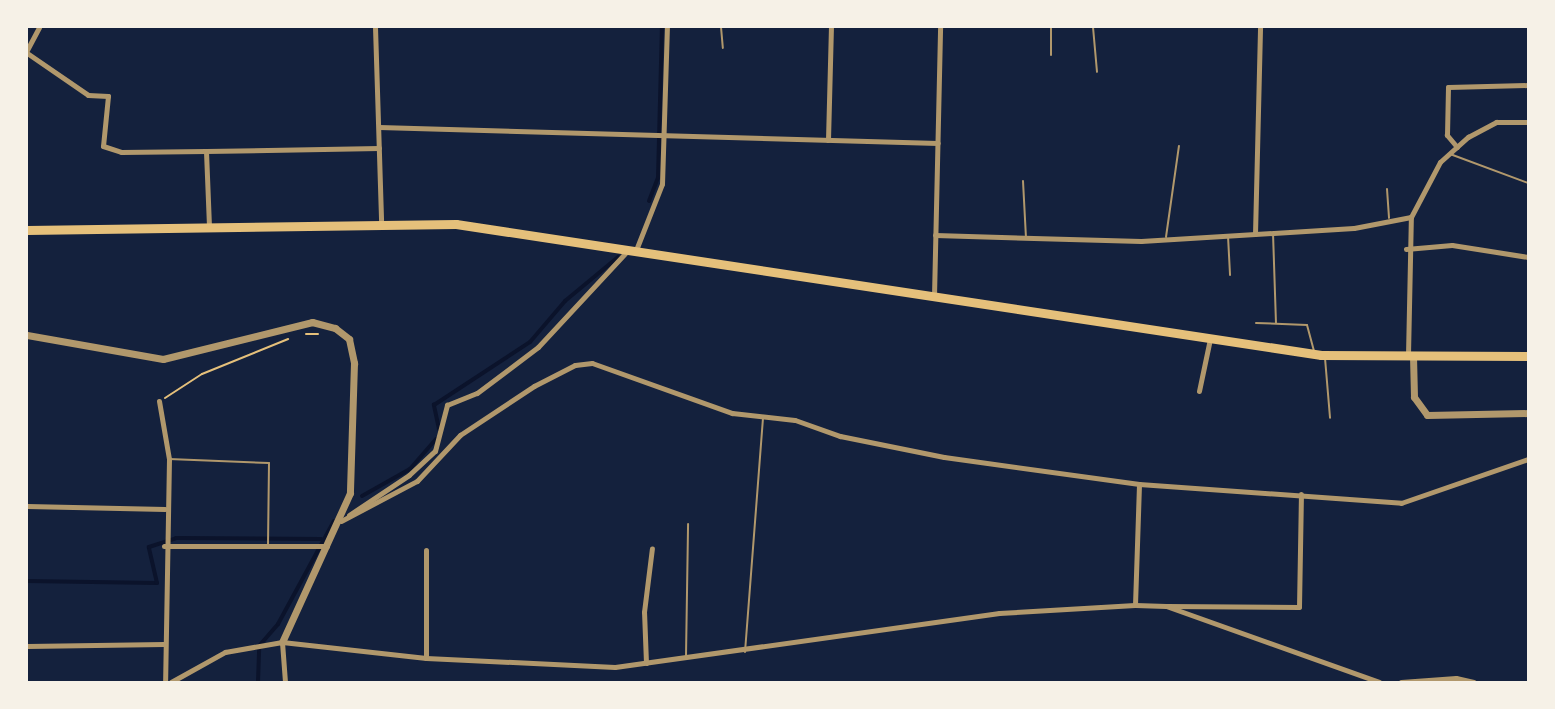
<!DOCTYPE html>
<style>
body{margin:0}
#map{position:relative;width:1555px;height:709px;overflow:hidden;background:#14213d;font-family:"Noto Serif",serif}
div>[style]{position:absolute}
[style*='--x']{left:calc(var(--x)*1px);top:calc(var(--y)*1px);width:calc(var(--w)*1px);rotate:calc(var(--a)*1deg)}
.stream>*{height:4px;margin:-2px;padding:0 2px;transform-origin:2px;border-radius:2px;background:#0b132b}
.path>*{height:2px;margin:-1px;padding:0 1px;transform-origin:1px;border-radius:1px;background:#e5c07b}
.service>*{height:2px;margin:-1px;padding:0 1px;transform-origin:1px;border-radius:1px;background:#b1986c}
.minor>*{height:5px;margin:-2.5px;padding:0 2.5px;transform-origin:2.5px;border-radius:2.5px;background:#b1986c}
.tertiary>*{height:7px;margin:-3.5px;padding:0 3.5px;transform-origin:3.5px;border-radius:3.5px;background:#b1986c}
.trunk>*{height:9px;margin:-4.5px;padding:0 4.5px;transform-origin:4.5px;border-radius:4.5px;background:#e5c07b}
span{translate:-50% -50%;white-space:nowrap;text-align:center;line-height:1.15;-webkit-text-stroke:5px #f6f1e7;paint-order:stroke}
.frame{position:absolute;inset:0;border:28px solid #f6f1e7;pointer-events:none}
</style>
<div id="map">
<div class="stream">
<div style="--x:649;--y:201;--w:25;--a:-69"></div>
<div style="--x:658;--y:178;--w:151;--a:-88.5"></div>
<div style="--x:439;--y:429;--w:25;--a:-102"></div>
<div style="--x:434;--y:405;--w:115;--a:-33.3"></div>
<div style="--x:530;--y:342;--w:54;--a:-49.5"></div>
<div style="--x:565;--y:301;--w:69;--a:-39.7"></div>
<div style="--x:362;--y:496;--w:55;--a:-29.4"></div>
<div style="--x:410;--y:469;--w:40;--a:-49"></div>
<div style="--x:27;--y:581;--w:130;--a:0.9"></div>
<div style="--x:157;--y:583;--w:37;--a:-103"></div>
<div style="--x:149;--y:547;--w:28;--a:-18"></div>
<div style="--x:176;--y:538;--w:145;--a:0.4"></div>
<div style="--x:258;--y:682;--w:36;--a:-88"></div>
<div style="--x:259;--y:646;--w:29;--a:-49"></div>
<div style="--x:278;--y:624;--w:117;--a:-61.5"></div>
</div>
<div class="path">
<div style="--x:306;--y:334;--w:12;--a:0"></div>
<div style="--x:165;--y:398;--w:44;--a:-33"></div>
<div style="--x:202;--y:374;--w:93;--a:-22.1"></div>
</div>
<div class="service">
<div style="--x:721;--y:27;--w:21;--a:85"></div>
<div style="--x:1051;--y:27;--w:28;--a:90"></div>
<div style="--x:1093;--y:27;--w:45;--a:84.9"></div>
<div style="--x:1450;--y:154;--w:83;--a:20.4"></div>
<div style="--x:1023;--y:181;--w:57;--a:87"></div>
<div style="--x:1387;--y:189;--w:29;--a:86"></div>
<div style="--x:1273;--y:233;--w:90;--a:88.1"></div>
<div style="--x:1228;--y:236;--w:39;--a:87"></div>
<div style="--x:1166;--y:237;--w:92;--a:-81.9"></div>
<div style="--x:1256;--y:323;--w:51;--a:2.2"></div>
<div style="--x:1307;--y:325;--w:27;--a:75"></div>
<div style="--x:1325;--y:358;--w:60;--a:85.2"></div>
<div style="--x:169;--y:459;--w:100;--a:2.3"></div>
<div style="--x:269;--y:463;--w:83;--a:90.7"></div>
<div style="--x:745;--y:652;--w:235;--a:-85.6"></div>
<div style="--x:686;--y:656;--w:132;--a:-89.1"></div>
</div>
<div class="minor">
<div style="--x:375;--y:27;--w:195;--a:88.2"></div>
<div style="--x:27;--y:50;--w:26;--a:-62"></div>
<div style="--x:27;--y:53;--w:74;--a:34.5"></div>
<div style="--x:88;--y:95;--w:20;--a:3"></div>
<div style="--x:108;--y:96;--w:50;--a:95.7"></div>
<div style="--x:103;--y:146;--w:19;--a:18"></div>
<div style="--x:121;--y:152;--w:85;--a:-0.7"></div>
<div style="--x:379;--y:127;--w:559;--a:1.64"></div>
<div style="--x:828;--y:140;--w:113;--a:-88.5"></div>
<div style="--x:1457;--y:147;--w:16;--a:-130"></div>
<div style="--x:1447;--y:135;--w:48;--a:-88.8"></div>
<div style="--x:1448;--y:87;--w:80;--a:-1.4"></div>
<div style="--x:209;--y:226;--w:75;--a:-92.3"></div>
<div style="--x:206;--y:151;--w:173;--a:-1"></div>
<div style="--x:1255;--y:234;--w:207;--a:-88.6"></div>
<div style="--x:935;--y:235;--w:206;--a:1.7"></div>
<div style="--x:1141;--y:241;--w:213;--a:-3.5"></div>
<div style="--x:1354;--y:228;--w:58;--a:-10.9"></div>
<div style="--x:1411;--y:217;--w:62;--a:-62.2"></div>
<div style="--x:1440;--y:162;--w:38;--a:-42"></div>
<div style="--x:1468;--y:137;--w:32;--a:-28"></div>
<div style="--x:1496;--y:122;--w:32;--a:0"></div>
<div style="--x:1406;--y:249;--w:46;--a:-5"></div>
<div style="--x:1452;--y:245;--w:77;--a:9"></div>
<div style="--x:636;--y:250;--w:71;--a:-68.5"></div>
<div style="--x:662;--y:184;--w:157;--a:-88.2"></div>
<div style="--x:934;--y:296;--w:269;--a:-88.7"></div>
<div style="--x:1408;--y:355;--w:138;--a:-88.8"></div>
<div style="--x:1199;--y:391;--w:53;--a:-78.1"></div>
<div style="--x:159;--y:401;--w:59;--a:80.2"></div>
<div style="--x:169;--y:459;--w:223;--a:91"></div>
<div style="--x:27;--y:506;--w:138;--a:1.2"></div>
<div style="--x:349;--y:515;--w:72;--a:-33.7"></div>
<div style="--x:409;--y:475;--w:35;--a:-43"></div>
<div style="--x:435;--y:451;--w:48;--a:-75.4"></div>
<div style="--x:447;--y:405;--w:32;--a:-22"></div>
<div style="--x:477;--y:393;--w:76;--a:-37"></div>
<div style="--x:538;--y:347;--w:132;--a:-47.1"></div>
<div style="--x:341;--y:521;--w:86;--a:-27.8"></div>
<div style="--x:417;--y:481;--w:63;--a:-46.9"></div>
<div style="--x:460;--y:435;--w:89;--a:-33.5"></div>
<div style="--x:534;--y:386;--w:46;--a:-27.1"></div>
<div style="--x:575;--y:365;--w:17;--a:-7"></div>
<div style="--x:592;--y:363;--w:149;--a:19.7"></div>
<div style="--x:732;--y:413;--w:63;--a:6.3"></div>
<div style="--x:795;--y:420;--w:48;--a:19.6"></div>
<div style="--x:840;--y:436;--w:106;--a:11.4"></div>
<div style="--x:944;--y:457;--w:197;--a:7.9"></div>
<div style="--x:1139;--y:484;--w:263;--a:4.1"></div>
<div style="--x:1401;--y:503;--w:134;--a:-19.1"></div>
<div style="--x:164;--y:546;--w:163;--a:0"></div>
<div style="--x:426;--y:550;--w:108;--a:90"></div>
<div style="--x:1135;--y:605;--w:121;--a:-88.1"></div>
<div style="--x:1167;--y:606;--w:132;--a:0.4"></div>
<div style="--x:1299;--y:607;--w:113;--a:-89"></div>
<div style="--x:282;--y:642;--w:40;--a:85.7"></div>
<div style="--x:27;--y:646;--w:137;--a:-0.8"></div>
<div style="--x:646;--y:663;--w:51;--a:-92.2"></div>
<div style="--x:644;--y:612;--w:64;--a:-82.9"></div>
<div style="--x:171;--y:682;--w:62;--a:-29.1"></div>
<div style="--x:225;--y:652;--w:58;--a:-10"></div>
<div style="--x:282;--y:642;--w:145;--a:6.3"></div>
<div style="--x:426;--y:658;--w:189;--a:2.7"></div>
<div style="--x:615;--y:667;--w:388;--a:-8"></div>
<div style="--x:999;--y:613;--w:136;--a:-3.4"></div>
<div style="--x:1135;--y:605;--w:31;--a:2"></div>
<div style="--x:1166;--y:606;--w:226;--a:19.6"></div>
<div style="--x:1401;--y:682;--w:55;--a:-4.2"></div>
<div style="--x:1456;--y:678;--w:18;--a:13"></div>
</div>
<div class="tertiary">
<div style="--x:27;--y:335;--w:138;--a:10"></div>
<div style="--x:163;--y:359;--w:154;--a:-13.9"></div>
<div style="--x:312;--y:322;--w:24;--a:15"></div>
<div style="--x:335;--y:328;--w:18;--a:38"></div>
<div style="--x:349;--y:339;--w:25;--a:78"></div>
<div style="--x:354;--y:363;--w:130;--a:91.8"></div>
<div style="--x:350;--y:493;--w:164;--a:114.5"></div>
<div style="--x:1413;--y:356;--w:41;--a:88.6"></div>
<div style="--x:1414;--y:397;--w:22;--a:54"></div>
<div style="--x:1427;--y:415;--w:101;--a:-1.1"></div>
</div>
<div class="trunk">
<div style="--x:27;--y:230;--w:429;--a:-0.8"></div>
<div style="--x:456;--y:224;--w:875;--a:8.61"></div>
<div style="--x:1321;--y:355;--w:207;--a:0.3"></div>
</div>
<div class="frame"></div>
</div>
